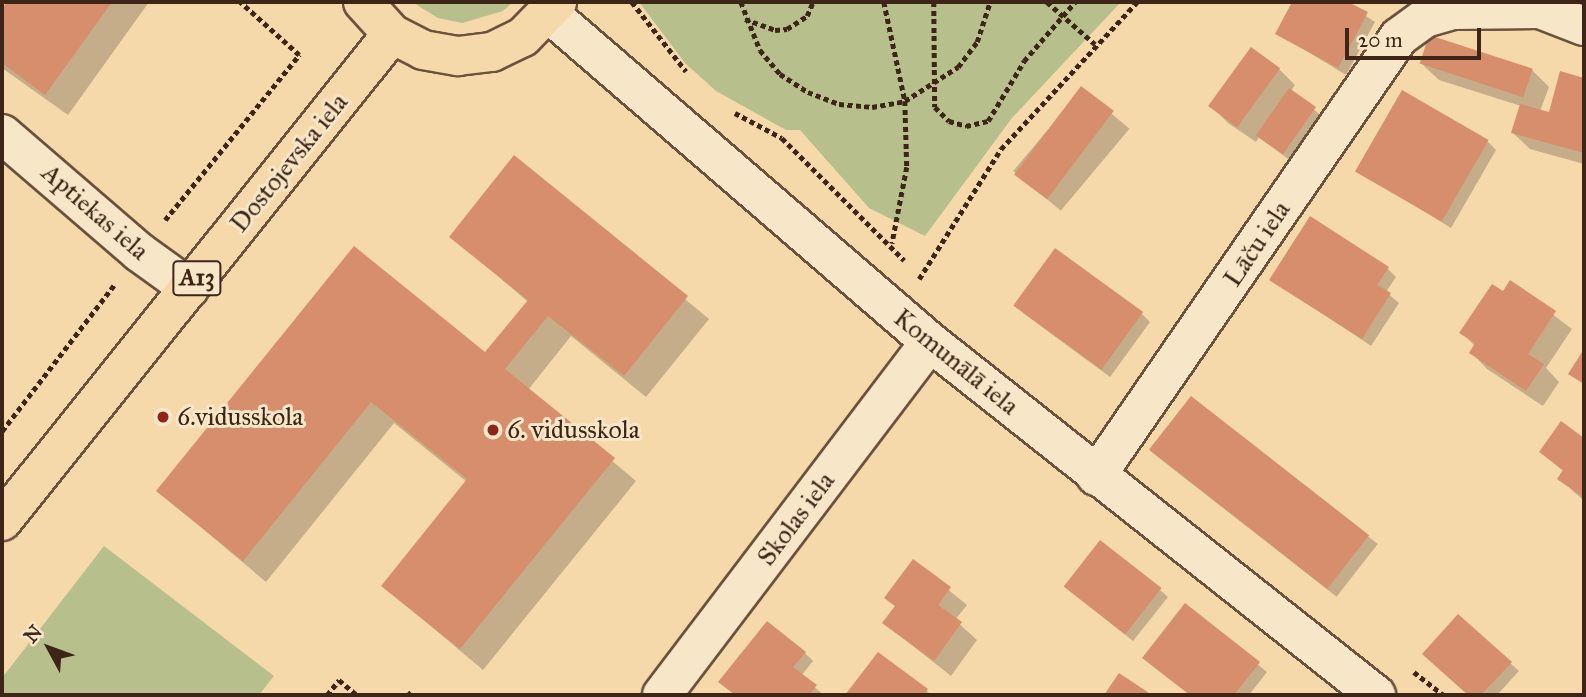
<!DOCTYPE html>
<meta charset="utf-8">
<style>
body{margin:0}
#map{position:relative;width:1586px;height:697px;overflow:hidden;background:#f5d9ab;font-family:"IM FELL Great Primer",serif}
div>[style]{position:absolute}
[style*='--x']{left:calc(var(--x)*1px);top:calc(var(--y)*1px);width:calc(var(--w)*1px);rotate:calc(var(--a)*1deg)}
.green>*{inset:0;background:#b7c08d}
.shadow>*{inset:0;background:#0003;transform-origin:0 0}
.building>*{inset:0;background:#d68e6c;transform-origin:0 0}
.path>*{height:4.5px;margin-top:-2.25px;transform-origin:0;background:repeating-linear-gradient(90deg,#3d2518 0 5px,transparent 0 8.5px)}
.roads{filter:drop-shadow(2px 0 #6b523d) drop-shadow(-2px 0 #6b523d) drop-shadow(0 2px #6b523d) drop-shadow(0 -2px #6b523d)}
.minor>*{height:38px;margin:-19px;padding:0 19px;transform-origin:19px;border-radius:19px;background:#f8e6c8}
.tertiary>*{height:38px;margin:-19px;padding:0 19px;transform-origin:19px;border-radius:19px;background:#f8e6c8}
.primary>*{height:38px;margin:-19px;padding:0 19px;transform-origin:19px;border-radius:19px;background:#f5d9ab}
.dots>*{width:19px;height:19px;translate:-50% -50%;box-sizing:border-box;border:4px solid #f8e6c8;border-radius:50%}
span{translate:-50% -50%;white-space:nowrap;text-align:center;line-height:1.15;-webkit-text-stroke:6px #f8e6c8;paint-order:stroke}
.shield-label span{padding:2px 5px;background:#f8e6c8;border:2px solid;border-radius:5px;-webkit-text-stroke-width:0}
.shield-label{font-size:24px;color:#3d2518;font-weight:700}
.street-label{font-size:26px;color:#3d2518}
.poi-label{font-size:26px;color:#3d2518}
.left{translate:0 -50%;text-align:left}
.frame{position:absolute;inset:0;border:4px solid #3d2518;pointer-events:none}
.north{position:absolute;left:14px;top:613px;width:70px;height:70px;-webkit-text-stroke:5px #f8e6c8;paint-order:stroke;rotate:311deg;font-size:19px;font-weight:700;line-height:28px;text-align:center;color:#3d2518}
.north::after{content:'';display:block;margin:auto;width:24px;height:32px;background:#3d2518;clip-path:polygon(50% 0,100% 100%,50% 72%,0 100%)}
.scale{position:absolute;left:1345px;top:28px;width:136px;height:32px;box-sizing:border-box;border:4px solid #3d2518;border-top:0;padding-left:9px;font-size:21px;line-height:24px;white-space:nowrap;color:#3d2518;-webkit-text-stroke:5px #f8e6c8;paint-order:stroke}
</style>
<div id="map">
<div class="green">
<div style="clip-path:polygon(412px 2px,513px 2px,503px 11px,462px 23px,438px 18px)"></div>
<div style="clip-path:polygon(639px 2px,1121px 2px,1012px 118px,925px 236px,869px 208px,800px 130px,786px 130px,716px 91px,685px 63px)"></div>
<div style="clip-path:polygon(104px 546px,274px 676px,259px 695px,2px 695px,2px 678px)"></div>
</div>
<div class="shadow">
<div style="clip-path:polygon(9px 2px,149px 2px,68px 115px,2px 68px,2px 11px)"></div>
<div style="clip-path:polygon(1294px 2px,1345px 2px,1375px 22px,1346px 75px,1277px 33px)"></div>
<div style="clip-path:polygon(1422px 64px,1532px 70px,1549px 87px,1540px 111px,1550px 114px,1561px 73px,1584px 80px,1584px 164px,1530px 149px,1513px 133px,1521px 106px,1439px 80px)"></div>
<div style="clip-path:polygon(1279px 69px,1295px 85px,1291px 91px,1323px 117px,1292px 162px,1259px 137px,1256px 142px,1228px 123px,1212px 107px)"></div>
<div style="left:1082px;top:89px;width:62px;height:107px;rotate:40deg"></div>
<div style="clip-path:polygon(1488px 142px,1496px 150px,1451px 228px,1357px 170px)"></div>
<div style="clip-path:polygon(515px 158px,709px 319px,646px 397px,571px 336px,528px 390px,636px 481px,483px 670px,383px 586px,467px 482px,394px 423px,266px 582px,158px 491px,354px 249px,485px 355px,528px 302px,451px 236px)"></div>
<div style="clip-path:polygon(1388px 269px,1396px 277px,1386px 292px,1399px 303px,1371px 346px,1271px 279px)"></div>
<div style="clip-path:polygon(1511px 283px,1572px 329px,1546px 368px,1559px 382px,1543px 406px,1487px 369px,1471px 352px,1475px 346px,1462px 333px)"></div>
<div style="clip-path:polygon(1023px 313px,1142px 314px,1150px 322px,1110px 377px)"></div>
<div style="left:1191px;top:398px;width:237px;height:67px;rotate:38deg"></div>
<div style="clip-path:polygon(1562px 424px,1584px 440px,1584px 501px,1559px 478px,1564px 472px,1541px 452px)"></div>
<div style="clip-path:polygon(913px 561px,967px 605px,955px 620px,977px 640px,951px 676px,884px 623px,896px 607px,886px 597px)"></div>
<div style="clip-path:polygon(1159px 589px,1168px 597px,1133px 641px,1074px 594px)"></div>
<div style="clip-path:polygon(1185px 606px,1267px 672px,1249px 695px,1190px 695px,1153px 666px)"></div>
<div style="clip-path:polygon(805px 653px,813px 661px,801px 676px,824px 695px,735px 695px,721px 682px)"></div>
<div style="clip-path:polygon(879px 654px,927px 691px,931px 695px,848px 695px)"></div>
<div style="clip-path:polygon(1433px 662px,1510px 663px,1519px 671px,1497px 695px,1470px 695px)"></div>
</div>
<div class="building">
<div style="clip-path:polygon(7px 2px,112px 2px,45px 95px,2px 63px,2px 8px)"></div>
<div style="clip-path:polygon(1292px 2px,1348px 2px,1368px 12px,1338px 68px,1275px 34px)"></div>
<div style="left:1429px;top:35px;width:109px;height:30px;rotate:18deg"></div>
<div style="left:1251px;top:47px;width:36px;height:73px;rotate:36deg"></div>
<div style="clip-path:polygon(1560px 71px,1584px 78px,1584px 153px,1511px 133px,1520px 104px,1549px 112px)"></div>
<div style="left:1081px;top:86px;width:41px;height:111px;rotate:37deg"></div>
<div style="left:1289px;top:88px;width:33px;height:58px;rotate:35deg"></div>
<div style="left:1402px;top:90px;width:100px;height:94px;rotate:30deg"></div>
<div style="clip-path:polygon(514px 155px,688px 296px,624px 376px,548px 316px,505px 369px,615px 458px,460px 649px,381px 586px,467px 479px,371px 402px,243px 561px,156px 491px,354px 246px,485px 352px,528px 300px,449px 237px)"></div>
<div style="clip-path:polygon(1310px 216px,1389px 267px,1377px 285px,1391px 293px,1362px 339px,1269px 280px)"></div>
<div style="left:1055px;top:248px;width:109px;height:71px;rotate:36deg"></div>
<div style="clip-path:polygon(1510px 280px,1556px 311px,1528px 354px,1544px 364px,1526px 391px,1469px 353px,1475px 343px,1459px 333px,1492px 284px,1503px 291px)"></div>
<div style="clip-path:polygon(1584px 349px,1584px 384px,1568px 374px)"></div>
<div style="left:1191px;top:396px;width:226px;height:68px;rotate:38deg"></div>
<div style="clip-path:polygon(1561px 421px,1584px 438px,1584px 498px,1557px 479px,1563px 470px,1539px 452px)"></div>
<div style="left:1100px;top:540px;width:78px;height:59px;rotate:38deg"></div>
<div style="clip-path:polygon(913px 559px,951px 587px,938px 605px,962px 622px,934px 661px,882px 623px,895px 606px,884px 598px)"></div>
<div style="clip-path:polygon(1185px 603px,1260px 662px,1234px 695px,1190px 695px,1142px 658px)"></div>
<div style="clip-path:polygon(1458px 614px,1512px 662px,1481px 695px,1468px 695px,1422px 654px)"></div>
<div style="clip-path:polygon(767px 621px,806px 652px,793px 667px,817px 685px,809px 695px,735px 695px,718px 682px)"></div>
<div style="clip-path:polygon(878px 652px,928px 689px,924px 695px,845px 695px)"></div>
<div style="clip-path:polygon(1119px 673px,1152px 695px,1104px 695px)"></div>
</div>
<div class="path">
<div style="--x:632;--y:2;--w:88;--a:52"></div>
<div style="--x:741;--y:2;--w:52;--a:68.4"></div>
<div style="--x:760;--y:50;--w:31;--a:50"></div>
<div style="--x:780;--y:74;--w:33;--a:33"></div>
<div style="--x:808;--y:92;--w:33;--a:21"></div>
<div style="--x:839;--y:104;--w:33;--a:5"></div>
<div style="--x:872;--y:107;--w:34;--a:-10"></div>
<div style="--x:905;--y:101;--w:63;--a:-32.7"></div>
<div style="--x:958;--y:67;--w:31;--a:-53"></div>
<div style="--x:977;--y:42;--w:42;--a:-72"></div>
<div style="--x:884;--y:2;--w:101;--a:78"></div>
<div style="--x:905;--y:101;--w:66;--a:88.3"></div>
<div style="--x:907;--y:167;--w:78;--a:101"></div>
<div style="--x:934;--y:2;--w:105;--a:89.5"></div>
<div style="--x:935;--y:107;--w:20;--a:45"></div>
<div style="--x:949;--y:121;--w:18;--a:16"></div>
<div style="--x:966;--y:126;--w:23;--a:-13"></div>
<div style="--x:988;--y:121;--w:70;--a:-59"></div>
<div style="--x:1024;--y:61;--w:78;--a:-49.2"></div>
<div style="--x:1047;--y:2;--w:64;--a:41.2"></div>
<div style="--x:745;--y:19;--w:32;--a:20"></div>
<div style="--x:775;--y:30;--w:12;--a:-5"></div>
<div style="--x:787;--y:29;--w:24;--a:-33"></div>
<div style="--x:807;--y:16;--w:15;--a:-67"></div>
<div style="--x:735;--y:113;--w:53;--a:28"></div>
<div style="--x:782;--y:138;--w:173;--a:45"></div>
<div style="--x:165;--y:220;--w:213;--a:-50.9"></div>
<div style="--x:299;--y:55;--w:79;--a:-138.1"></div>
<div style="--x:919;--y:279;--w:154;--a:-57.8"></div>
<div style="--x:1001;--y:149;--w:200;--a:-47.2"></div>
<div style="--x:2;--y:431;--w:184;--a:-52.5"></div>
<div style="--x:1414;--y:672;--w:37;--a:38"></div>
<div style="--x:327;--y:695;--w:19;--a:-51"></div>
<div style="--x:339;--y:680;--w:23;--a:40"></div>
<div style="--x:408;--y:695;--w:4;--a:-45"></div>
</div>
<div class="roads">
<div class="minor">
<div style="--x:2;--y:134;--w:181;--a:40.7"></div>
<div style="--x:139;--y:252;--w:62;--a:35.8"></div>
<div style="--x:1096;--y:476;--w:533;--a:-55.39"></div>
<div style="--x:1399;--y:37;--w:32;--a:-36"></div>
<div style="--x:1425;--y:18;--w:29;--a:-16"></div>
<div style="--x:1453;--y:10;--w:87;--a:-0.7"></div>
<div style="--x:1540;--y:9;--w:47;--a:21.1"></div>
<div style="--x:662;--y:695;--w:443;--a:-52.8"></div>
</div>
<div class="tertiary">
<div style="--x:550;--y:14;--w:502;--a:40.8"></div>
<div style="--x:930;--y:342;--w:569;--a:38.36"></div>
</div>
<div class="primary">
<div style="--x:363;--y:2;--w:43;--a:47.8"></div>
<div style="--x:392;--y:34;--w:35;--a:27"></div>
<div style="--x:423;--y:50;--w:36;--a:10"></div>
<div style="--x:458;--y:56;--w:34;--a:-7"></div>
<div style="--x:492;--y:52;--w:34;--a:-26"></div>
<div style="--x:523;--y:37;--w:49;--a:-45.8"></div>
<div style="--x:2;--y:521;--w:624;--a:-51.31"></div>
</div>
</div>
<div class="dots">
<div style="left:163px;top:417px;background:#8f2418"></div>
<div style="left:493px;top:430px;background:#8f2418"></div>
</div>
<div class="shield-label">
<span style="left:197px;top:278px">A13</span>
</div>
<div class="street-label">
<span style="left:289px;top:163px;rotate:-51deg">Dostojevska iela</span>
<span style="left:95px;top:212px;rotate:41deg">Aptiekas iela</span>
<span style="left:1257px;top:244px;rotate:-56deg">Lāču iela</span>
<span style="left:956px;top:362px;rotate:39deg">Komunālā iela</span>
<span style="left:796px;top:519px;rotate:-53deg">Skolas iela</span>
</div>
<div class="poi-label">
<span class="left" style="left:177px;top:417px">6.vidusskola</span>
<span class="left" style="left:507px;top:430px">6. vidusskola</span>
</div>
<div class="frame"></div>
<div class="north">N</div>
<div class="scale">20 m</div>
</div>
